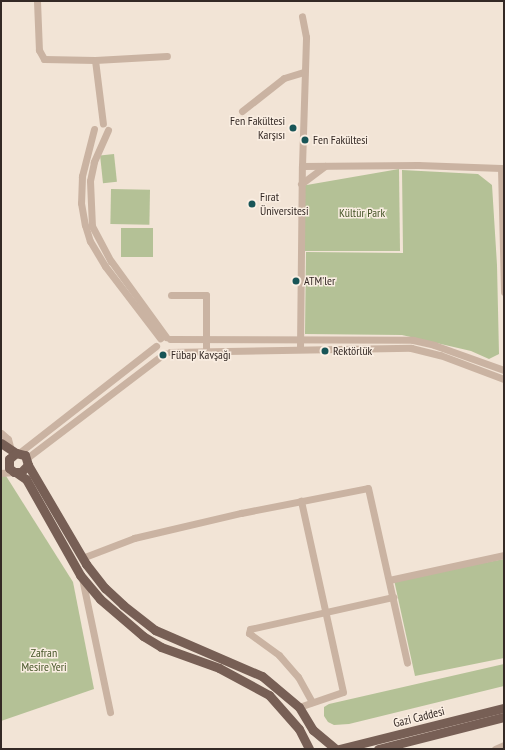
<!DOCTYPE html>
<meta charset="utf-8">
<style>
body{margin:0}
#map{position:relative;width:505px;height:750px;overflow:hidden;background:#f2e4d6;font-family:"PT Sans Narrow",sans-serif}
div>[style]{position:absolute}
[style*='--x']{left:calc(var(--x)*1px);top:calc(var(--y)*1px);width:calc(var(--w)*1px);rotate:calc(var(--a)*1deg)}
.green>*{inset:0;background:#b4c196;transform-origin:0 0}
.minor>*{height:7px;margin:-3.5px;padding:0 3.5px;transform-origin:3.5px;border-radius:3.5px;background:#cab3a2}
.major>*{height:9px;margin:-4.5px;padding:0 4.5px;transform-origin:4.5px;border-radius:4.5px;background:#775f55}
.dots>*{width:11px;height:11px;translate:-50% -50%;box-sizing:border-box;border:2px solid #faeee2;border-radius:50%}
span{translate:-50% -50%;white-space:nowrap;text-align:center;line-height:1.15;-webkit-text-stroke:3px #faeee2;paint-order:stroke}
.poi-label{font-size:12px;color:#342925}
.right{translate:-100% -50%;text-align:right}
.left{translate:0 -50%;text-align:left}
.park-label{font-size:12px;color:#455427}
.street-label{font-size:12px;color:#342925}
.frame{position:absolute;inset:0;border:2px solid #342925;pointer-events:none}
</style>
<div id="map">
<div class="green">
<div style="left:114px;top:154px;width:28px;height:14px;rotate:84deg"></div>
<div style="clip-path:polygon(399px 169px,400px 251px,302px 251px,301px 186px)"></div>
<div style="clip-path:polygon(402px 170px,478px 174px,492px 185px,497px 265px,499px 354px,489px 359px,471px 351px,402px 335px,305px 334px,306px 252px,403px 253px)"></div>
<div style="left:111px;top:189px;width:39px;height:35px;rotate:1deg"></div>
<div style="left:121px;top:228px;width:16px;height:29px"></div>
<div style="left:137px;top:228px;width:16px;height:29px"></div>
<div style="clip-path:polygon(1px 468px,73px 582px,94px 689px,1px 721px)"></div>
<div style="clip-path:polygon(504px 559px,504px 658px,415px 676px,394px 580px)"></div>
<div style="clip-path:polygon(504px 664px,504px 686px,349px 724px,334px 725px,328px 722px,324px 716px,324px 707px,329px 704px)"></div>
</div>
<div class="minor">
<div style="--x:37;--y:1;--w:49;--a:87.7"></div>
<div style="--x:39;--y:50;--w:10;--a:61"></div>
<div style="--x:44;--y:59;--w:51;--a:1.1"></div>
<div style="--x:95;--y:60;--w:72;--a:-3.2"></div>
<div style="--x:95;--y:60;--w:64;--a:82.9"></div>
<div style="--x:242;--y:111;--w:53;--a:-38.2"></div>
<div style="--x:284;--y:78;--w:21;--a:-17"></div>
<div style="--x:94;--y:129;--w:49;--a:104.3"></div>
<div style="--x:82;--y:176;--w:27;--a:92"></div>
<div style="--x:81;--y:203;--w:22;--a:80"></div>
<div style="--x:85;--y:225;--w:17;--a:73"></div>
<div style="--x:90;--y:241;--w:29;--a:59"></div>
<div style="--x:105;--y:266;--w:91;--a:52.6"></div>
<div style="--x:108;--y:130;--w:35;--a:114"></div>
<div style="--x:94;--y:162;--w:19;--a:102"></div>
<div style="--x:90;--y:181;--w:45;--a:87.5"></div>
<div style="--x:92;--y:226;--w:40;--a:62"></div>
<div style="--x:111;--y:261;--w:94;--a:54.1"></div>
<div style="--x:302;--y:166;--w:129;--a:-88.2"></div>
<div style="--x:306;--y:37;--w:21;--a:-101"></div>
<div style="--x:301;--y:184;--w:30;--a:-37"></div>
<div style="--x:171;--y:295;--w:35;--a:0"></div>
<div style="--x:206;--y:295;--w:56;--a:90"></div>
<div style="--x:170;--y:339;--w:243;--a:0.2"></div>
<div style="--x:413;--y:340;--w:22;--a:13"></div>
<div style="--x:434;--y:345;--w:74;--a:19.7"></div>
<div style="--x:300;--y:348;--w:182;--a:-89.4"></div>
<div style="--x:302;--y:166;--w:116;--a:-0.5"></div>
<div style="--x:418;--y:165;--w:83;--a:2.1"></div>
<div style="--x:501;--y:168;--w:124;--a:88.6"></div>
<div style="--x:170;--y:352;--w:241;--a:-1"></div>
<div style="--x:411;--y:348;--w:30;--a:14"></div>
<div style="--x:440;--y:355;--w:68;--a:20.6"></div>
<div style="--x:1;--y:433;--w:9;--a:41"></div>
<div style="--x:8;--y:439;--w:11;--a:75"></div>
<div style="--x:19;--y:453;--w:174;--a:-38"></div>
<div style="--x:27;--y:458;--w:173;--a:-37.3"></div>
<div style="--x:1;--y:473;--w:13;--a:-4"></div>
<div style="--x:82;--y:558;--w:56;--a:-21"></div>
<div style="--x:134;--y:538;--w:110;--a:-13.2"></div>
<div style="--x:241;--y:513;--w:129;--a:-11.1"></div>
<div style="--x:368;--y:488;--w:179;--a:77.4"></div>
<div style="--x:82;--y:578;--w:137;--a:78.2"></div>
<div style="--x:389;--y:580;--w:118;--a:-12.3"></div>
<div style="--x:312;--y:702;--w:29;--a:-119"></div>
<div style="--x:298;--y:677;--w:29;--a:-131"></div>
<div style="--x:279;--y:655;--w:37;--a:-144"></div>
<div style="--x:249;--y:633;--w:4;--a:-76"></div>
<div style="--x:250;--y:629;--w:147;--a:-12.6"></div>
<div style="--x:299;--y:707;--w:46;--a:-18.8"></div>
<div style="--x:343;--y:692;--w:196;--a:-102.4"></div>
<div style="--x:495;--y:749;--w:10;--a:-24"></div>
</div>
<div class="major">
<div style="--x:1;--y:443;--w:18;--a:34"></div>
<div style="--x:28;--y:465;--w:10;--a:135"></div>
<div style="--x:21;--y:472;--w:7;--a:180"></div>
<div style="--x:14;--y:472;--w:6;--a:-141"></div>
<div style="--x:9;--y:468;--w:9;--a:-90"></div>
<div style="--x:9;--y:459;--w:9;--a:-41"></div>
<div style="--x:16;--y:453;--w:9;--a:13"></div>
<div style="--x:25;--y:455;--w:10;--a:73"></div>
<div style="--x:28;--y:465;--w:115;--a:59.6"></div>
<div style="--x:86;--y:564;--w:31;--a:52"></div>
<div style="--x:105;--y:588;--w:25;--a:43"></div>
<div style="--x:123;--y:605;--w:41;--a:38"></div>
<div style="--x:155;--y:630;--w:116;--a:23.3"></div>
<div style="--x:262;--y:676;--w:48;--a:40"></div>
<div style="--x:299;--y:707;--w:27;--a:59"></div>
<div style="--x:313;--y:730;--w:30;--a:40"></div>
<div style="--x:17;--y:473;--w:11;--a:34"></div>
<div style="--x:26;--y:479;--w:110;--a:60.6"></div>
<div style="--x:80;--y:575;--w:31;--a:50"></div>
<div style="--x:100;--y:599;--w:57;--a:40.7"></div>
<div style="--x:143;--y:636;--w:21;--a:31"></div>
<div style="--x:161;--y:647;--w:62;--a:19.9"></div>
<div style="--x:219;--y:668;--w:57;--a:28.4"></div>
<div style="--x:269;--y:695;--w:45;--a:48.6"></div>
<div style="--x:299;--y:729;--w:22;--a:63"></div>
<div style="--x:339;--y:749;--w:170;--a:-14"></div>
<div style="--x:378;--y:749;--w:130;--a:-14.3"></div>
</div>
<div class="dots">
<div style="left:293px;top:128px;background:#185557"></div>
<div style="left:305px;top:140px;background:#185557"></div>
<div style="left:252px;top:204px;background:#185557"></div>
<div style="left:296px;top:281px;background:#185557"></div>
<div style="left:325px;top:351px;background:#185557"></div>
<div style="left:163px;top:355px;background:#185557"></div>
</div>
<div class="poi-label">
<span class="right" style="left:285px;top:128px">Fen Fakültesi<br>Karşısı</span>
<span class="left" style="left:313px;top:140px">Fen Fakültesi</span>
<span class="left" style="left:260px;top:204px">Fırat<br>Üniversitesi</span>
<span class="left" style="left:304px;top:281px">ATM'ler</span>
<span class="left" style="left:333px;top:351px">Rektörlük</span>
<span class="left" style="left:171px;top:355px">Fübap Kavşağı</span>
</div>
<div class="park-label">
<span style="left:362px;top:213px">Kültür Park</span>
<span style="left:44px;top:660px">Zafran<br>Mesire Yeri</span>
</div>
<div class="street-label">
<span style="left:419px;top:717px;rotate:-14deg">Gazi Caddesi</span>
</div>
<div class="frame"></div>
</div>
